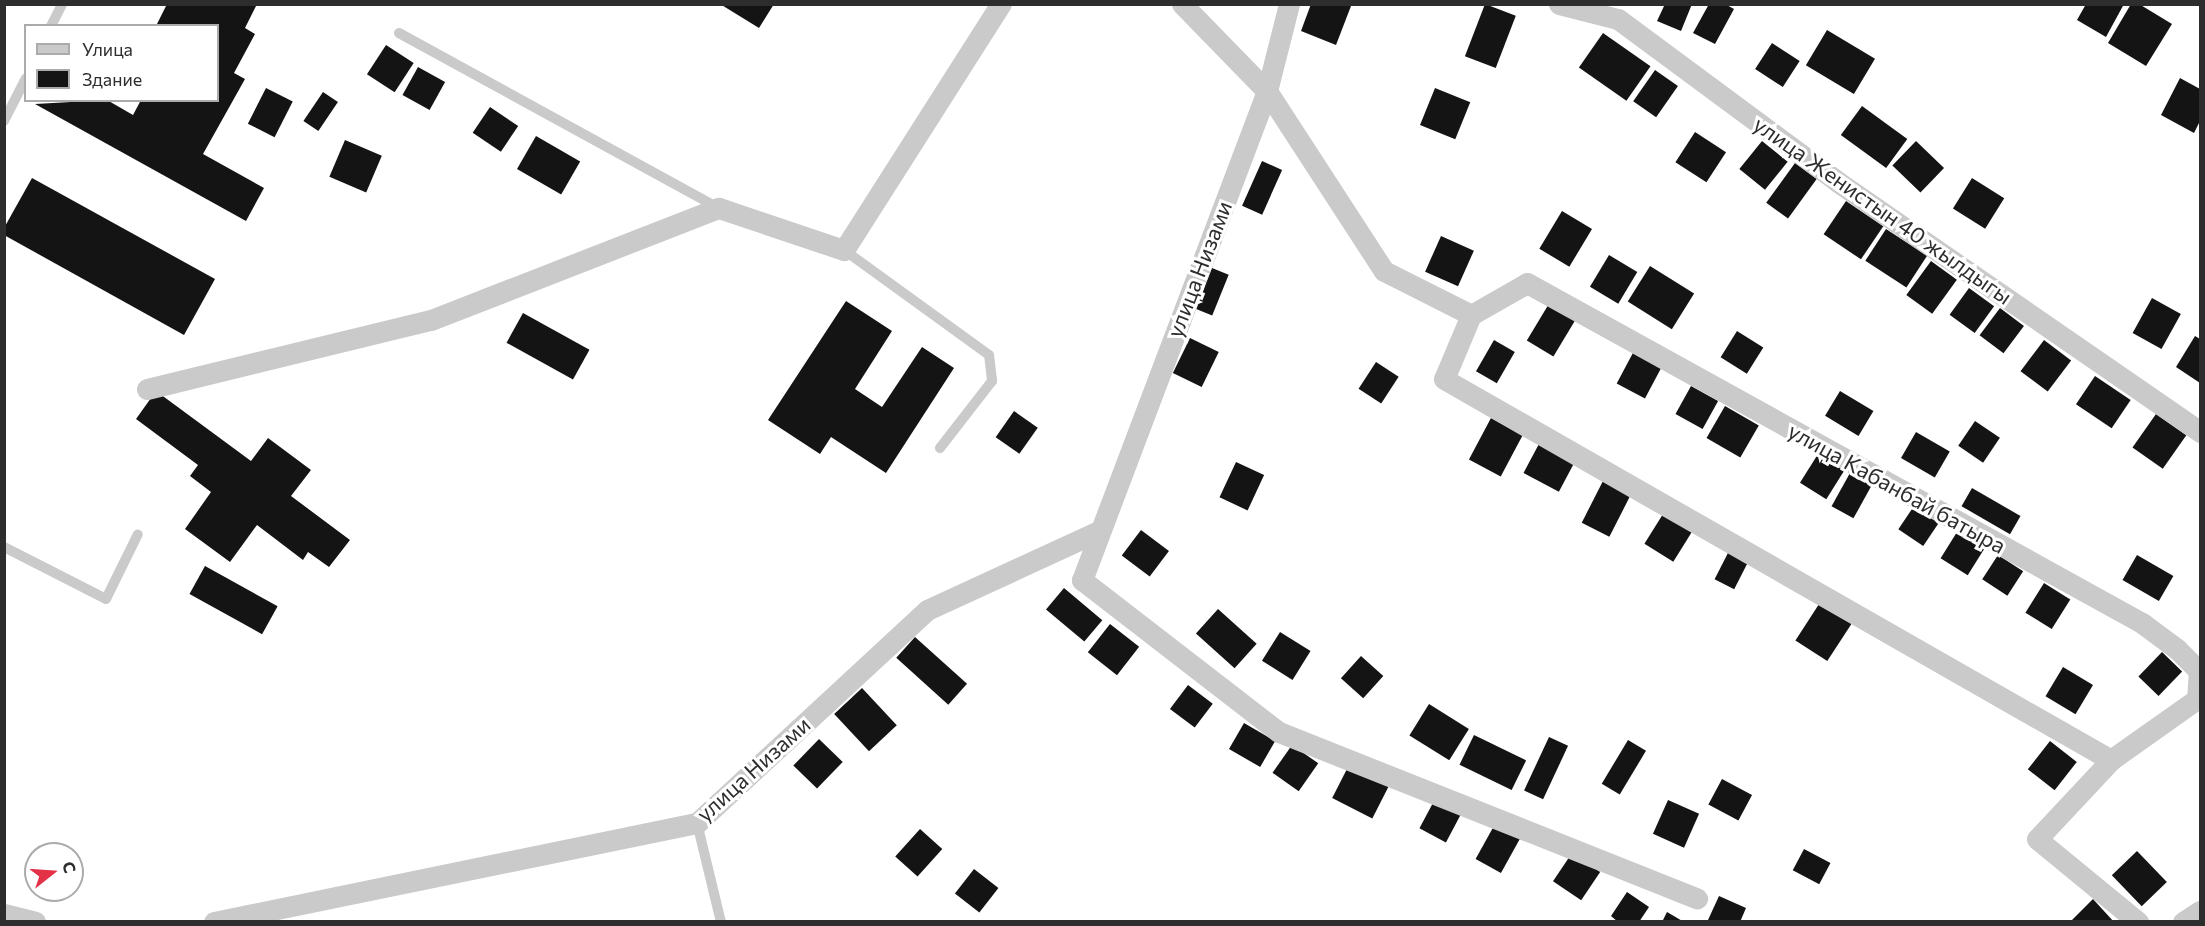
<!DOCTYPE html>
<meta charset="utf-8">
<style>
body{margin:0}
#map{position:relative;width:2205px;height:926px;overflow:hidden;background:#fff;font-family:Commissioner,sans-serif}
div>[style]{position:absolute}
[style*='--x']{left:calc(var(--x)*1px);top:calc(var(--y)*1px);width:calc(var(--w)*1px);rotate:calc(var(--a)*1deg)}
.building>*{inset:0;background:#141414;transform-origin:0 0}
.lane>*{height:10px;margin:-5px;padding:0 5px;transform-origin:5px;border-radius:5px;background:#cacaca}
.street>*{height:21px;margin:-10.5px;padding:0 10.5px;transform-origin:10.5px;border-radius:10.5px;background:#cacaca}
span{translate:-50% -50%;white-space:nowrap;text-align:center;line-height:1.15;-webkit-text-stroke:6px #fff;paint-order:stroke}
.street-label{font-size:22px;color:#2d2d2d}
.frame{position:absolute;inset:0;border:6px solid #2d2d2d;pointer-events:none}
.legend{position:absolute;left:24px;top:24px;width:195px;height:78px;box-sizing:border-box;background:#fff;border:2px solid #ababab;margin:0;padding:8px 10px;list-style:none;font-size:18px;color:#2d2d2d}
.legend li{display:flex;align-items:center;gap:12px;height:30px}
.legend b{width:30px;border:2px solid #ababab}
.north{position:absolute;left:24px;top:842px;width:60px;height:60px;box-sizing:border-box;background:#fff;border:2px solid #ababab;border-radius:50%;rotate:73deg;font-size:16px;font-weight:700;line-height:24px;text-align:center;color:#2d2d2d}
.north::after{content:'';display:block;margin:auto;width:21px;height:27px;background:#e33148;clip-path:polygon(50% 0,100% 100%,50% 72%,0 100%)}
</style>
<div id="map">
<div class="building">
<div style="clip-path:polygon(167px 4px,257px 4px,245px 28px,255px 34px,234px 73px,245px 79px,203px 154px,264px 188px,246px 221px,35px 104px,107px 100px,133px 115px,141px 100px,218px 100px,218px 26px,156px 26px)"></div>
<div style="clip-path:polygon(720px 4px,774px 4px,759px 28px)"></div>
<div style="clip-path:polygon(1311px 4px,1351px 6px,1336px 45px,1301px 31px)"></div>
<div style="left:1485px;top:4px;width:33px;height:56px;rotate:21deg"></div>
<div style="clip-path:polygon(1665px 4px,1692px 4px,1681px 31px,1657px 21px)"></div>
<div style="clip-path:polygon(1709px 4px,1725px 4px,1734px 9px,1715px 44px,1693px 33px)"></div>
<div style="clip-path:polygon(2086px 4px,2124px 4px,2106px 37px,2077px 20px)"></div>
<div style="clip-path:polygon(2131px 4px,2139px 4px,2172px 24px,2146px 66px,2108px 43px)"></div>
<div style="left:1827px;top:30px;width:56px;height:41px;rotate:31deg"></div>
<div style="left:1603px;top:33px;width:58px;height:42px;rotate:35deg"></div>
<div style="left:1772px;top:43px;width:33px;height:31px;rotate:33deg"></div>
<div style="left:386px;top:45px;width:33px;height:35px;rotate:33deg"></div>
<div style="left:418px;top:67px;width:31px;height:32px;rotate:29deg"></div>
<div style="left:1655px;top:70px;width:28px;height:38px;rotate:35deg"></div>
<div style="clip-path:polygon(2180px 78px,2200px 89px,2200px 121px,2194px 133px,2161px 115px)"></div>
<div style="left:266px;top:88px;width:30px;height:40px;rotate:27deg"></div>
<div style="left:1435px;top:88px;width:38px;height:40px;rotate:22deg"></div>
<div style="left:323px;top:92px;width:18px;height:35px;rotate:34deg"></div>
<div style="left:1862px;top:106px;width:56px;height:36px;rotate:36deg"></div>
<div style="left:490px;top:107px;width:34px;height:31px;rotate:34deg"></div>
<div style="left:1695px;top:132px;width:37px;height:36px;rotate:33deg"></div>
<div style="left:536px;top:136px;width:51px;height:38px;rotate:30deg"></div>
<div style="left:345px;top:140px;width:40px;height:40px;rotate:23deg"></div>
<div style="left:1762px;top:141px;width:33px;height:36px;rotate:39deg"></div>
<div style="left:1916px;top:141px;width:39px;height:34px;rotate:44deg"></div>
<div style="left:1262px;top:161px;width:22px;height:49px;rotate:24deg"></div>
<div style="left:1795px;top:163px;width:27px;height:49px;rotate:36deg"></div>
<div style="clip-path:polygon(32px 178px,215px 279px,184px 335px,4px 235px,4px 228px)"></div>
<div style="left:1972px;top:178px;width:38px;height:36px;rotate:32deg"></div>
<div style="left:1846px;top:201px;width:45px;height:40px;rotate:34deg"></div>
<div style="left:1562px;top:211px;width:35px;height:44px;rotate:31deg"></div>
<div style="left:1886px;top:229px;width:49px;height:38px;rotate:33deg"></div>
<div style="left:1441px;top:236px;width:36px;height:39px;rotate:24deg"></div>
<div style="left:1609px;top:255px;width:33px;height:37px;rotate:31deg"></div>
<div style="left:1931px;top:261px;width:32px;height:42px;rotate:36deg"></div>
<div style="left:1650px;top:266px;width:52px;height:42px;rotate:32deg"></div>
<div style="left:1212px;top:268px;width:18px;height:44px;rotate:22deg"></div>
<div style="left:1969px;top:288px;width:31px;height:33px;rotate:36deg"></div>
<div style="left:2152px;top:298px;width:33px;height:40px;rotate:29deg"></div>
<div style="clip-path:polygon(846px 301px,892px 331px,855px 389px,882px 407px,922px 347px,954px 368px,886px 473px,831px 437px,820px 454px,768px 420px)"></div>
<div style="left:1550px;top:302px;width:31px;height:45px;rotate:31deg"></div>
<div style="left:2000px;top:308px;width:30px;height:34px;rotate:37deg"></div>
<div style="left:523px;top:313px;width:76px;height:34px;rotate:29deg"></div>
<div style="left:1737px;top:331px;width:31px;height:31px;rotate:32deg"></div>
<div style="clip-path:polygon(2195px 336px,2200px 339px,2200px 383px,2176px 367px)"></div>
<div style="left:1190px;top:338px;width:32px;height:39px;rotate:26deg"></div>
<div style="left:1494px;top:340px;width:24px;height:36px;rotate:30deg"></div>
<div style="left:2044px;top:340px;width:34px;height:39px;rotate:37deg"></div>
<div style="left:1635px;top:349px;width:32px;height:39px;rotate:28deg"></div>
<div style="left:1376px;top:362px;width:27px;height:32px;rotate:33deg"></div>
<div style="left:2095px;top:376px;width:43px;height:34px;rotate:34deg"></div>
<div style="left:1691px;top:386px;width:31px;height:32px;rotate:29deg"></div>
<div style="clip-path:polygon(156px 391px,251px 461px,268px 438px,311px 470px,291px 496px,350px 540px,329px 567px,308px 552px,303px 560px,257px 525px,230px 562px,185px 529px,211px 492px,190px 476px,198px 465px,136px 419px)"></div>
<div style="left:1840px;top:391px;width:39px;height:29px;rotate:31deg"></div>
<div style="left:1725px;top:406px;width:39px;height:37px;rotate:30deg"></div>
<div style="left:1014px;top:411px;width:29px;height:32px;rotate:35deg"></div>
<div style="left:2156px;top:414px;width:37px;height:41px;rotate:35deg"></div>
<div style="left:1491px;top:418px;width:36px;height:47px;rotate:28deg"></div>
<div style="left:1975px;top:421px;width:30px;height:30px;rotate:34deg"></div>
<div style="left:1916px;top:432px;width:39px;height:30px;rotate:30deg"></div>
<div style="left:1540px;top:442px;width:40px;height:35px;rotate:28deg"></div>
<div style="left:1818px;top:454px;width:31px;height:34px;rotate:32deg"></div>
<div style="left:1236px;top:462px;width:31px;height:39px;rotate:25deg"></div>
<div style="left:1850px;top:473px;width:25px;height:38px;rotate:29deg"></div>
<div style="left:1604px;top:479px;width:31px;height:49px;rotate:27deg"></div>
<div style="left:1972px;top:488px;width:56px;height:21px;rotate:30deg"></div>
<div style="left:1914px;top:506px;width:30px;height:28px;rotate:34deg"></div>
<div style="left:1663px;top:514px;width:34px;height:35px;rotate:32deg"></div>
<div style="left:1141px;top:530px;width:35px;height:32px;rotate:37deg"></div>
<div style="left:1957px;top:532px;width:32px;height:31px;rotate:32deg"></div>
<div style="left:1730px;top:549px;width:22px;height:34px;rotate:27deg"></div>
<div style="left:1998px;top:555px;width:30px;height:29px;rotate:33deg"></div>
<div style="left:2137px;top:555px;width:42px;height:29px;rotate:30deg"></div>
<div style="left:205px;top:566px;width:83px;height:32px;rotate:29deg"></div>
<div style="left:2044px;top:583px;width:31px;height:35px;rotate:32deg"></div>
<div style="left:1064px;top:588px;width:50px;height:28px;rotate:40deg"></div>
<div style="left:1821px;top:601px;width:38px;height:47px;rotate:33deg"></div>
<div style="left:1218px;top:609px;width:52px;height:33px;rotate:42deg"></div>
<div style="left:1110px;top:624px;width:37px;height:36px;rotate:38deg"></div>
<div style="left:1280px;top:632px;width:36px;height:34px;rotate:32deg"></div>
<div style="left:915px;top:637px;width:70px;height:28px;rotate:42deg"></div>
<div style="left:2162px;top:652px;width:28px;height:34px;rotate:44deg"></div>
<div style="left:1361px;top:656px;width:30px;height:30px;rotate:42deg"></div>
<div style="left:2063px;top:667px;width:35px;height:34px;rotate:31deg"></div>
<div style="left:1188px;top:685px;width:31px;height:30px;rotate:37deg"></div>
<div style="left:862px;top:688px;width:51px;height:38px;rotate:47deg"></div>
<div style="left:1429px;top:704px;width:47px;height:37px;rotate:32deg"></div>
<div style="left:1244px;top:723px;width:36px;height:30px;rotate:30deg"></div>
<div style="left:1474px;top:735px;width:58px;height:33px;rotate:26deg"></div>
<div style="left:1549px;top:737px;width:21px;height:59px;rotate:25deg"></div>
<div style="left:819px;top:739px;width:33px;height:37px;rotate:44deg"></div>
<div style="left:1628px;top:740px;width:21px;height:51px;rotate:31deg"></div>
<div style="left:2050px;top:741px;width:34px;height:36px;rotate:38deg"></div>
<div style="left:1292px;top:745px;width:32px;height:34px;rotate:35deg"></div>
<div style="left:1349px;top:765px;width:45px;height:37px;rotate:27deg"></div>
<div style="left:1722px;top:779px;width:34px;height:29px;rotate:28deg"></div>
<div style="left:1668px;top:800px;width:34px;height:37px;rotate:24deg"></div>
<div style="left:1434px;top:801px;width:30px;height:31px;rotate:28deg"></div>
<div style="left:1495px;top:824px;width:29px;height:40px;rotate:29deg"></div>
<div style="left:920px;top:829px;width:30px;height:37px;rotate:42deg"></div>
<div style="left:1804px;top:849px;width:30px;height:24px;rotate:28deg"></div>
<div style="left:2137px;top:851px;width:43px;height:35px;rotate:46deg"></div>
<div style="left:1572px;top:853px;width:34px;height:34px;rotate:34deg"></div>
<div style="left:974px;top:869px;width:31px;height:31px;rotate:38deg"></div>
<div style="clip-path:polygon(1627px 892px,1649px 907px,1639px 922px,1618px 922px,1611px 916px)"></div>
<div style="clip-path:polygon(1719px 896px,1746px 908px,1740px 922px,1708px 920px)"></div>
<div style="clip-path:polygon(2093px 899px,2114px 922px,2070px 922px)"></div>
<div style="clip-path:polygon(1667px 912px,1684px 922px,1662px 922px)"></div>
</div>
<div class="lane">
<div style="--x:51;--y:26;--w:25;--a:-63"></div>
<div style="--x:399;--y:33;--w:365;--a:28.7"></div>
<div style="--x:4;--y:121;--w:48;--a:-62.9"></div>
<div style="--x:844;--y:250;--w:179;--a:35.9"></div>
<div style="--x:989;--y:355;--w:26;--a:83"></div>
<div style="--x:992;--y:381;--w:85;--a:127.8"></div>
<div style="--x:4;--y:547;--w:114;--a:27"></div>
<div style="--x:106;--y:599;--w:72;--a:-63.8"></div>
<div style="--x:697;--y:823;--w:102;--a:76.4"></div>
</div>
<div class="street">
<div style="--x:1182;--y:4;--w:122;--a:45.7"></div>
<div style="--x:1267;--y:91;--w:215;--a:57"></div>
<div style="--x:1384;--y:271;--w:97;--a:26.8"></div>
<div style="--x:1471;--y:315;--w:64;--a:-29.7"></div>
<div style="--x:1527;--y:283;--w:703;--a:28.94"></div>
<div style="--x:2142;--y:623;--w:44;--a:36.6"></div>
<div style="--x:2177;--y:649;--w:31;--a:45"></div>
<div style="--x:2199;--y:671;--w:28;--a:94"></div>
<div style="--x:2197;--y:699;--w:105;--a:144.7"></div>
<div style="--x:2111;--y:760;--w:108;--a:133.1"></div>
<div style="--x:2037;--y:839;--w:131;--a:39.4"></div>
<div style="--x:1289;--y:4;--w:90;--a:104.2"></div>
<div style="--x:1267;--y:91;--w:523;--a:110.72"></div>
<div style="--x:1082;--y:580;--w:249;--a:37.7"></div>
<div style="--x:1279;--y:732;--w:450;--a:21.7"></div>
<div style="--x:1559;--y:4;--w:61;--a:14.3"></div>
<div style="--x:1618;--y:19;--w:274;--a:36.5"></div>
<div style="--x:1838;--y:182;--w:440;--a:34.6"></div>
<div style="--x:1471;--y:315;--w:69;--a:112.9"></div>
<div style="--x:1444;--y:379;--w:768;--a:29.74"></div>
<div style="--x:147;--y:389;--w:292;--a:-13.7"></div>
<div style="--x:431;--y:320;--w:309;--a:-21.3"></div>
<div style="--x:719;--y:208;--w:132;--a:18.6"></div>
<div style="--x:844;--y:250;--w:292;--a:-57.5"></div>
<div style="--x:4;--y:914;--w:32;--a:14"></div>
<div style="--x:214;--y:922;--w:493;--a:-11.6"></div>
<div style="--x:697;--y:823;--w:313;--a:-42.8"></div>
<div style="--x:927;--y:610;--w:189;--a:-24.7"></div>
<div style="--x:2183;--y:922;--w:20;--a:-33"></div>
</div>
<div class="street-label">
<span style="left:1883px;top:210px;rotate:35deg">улица Женистын 40 жылдыгы</span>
<span style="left:1199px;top:269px;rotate:-69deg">улица Низами</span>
<span style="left:1897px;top:488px;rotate:29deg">улица Кабанбай батыра</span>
<span style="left:753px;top:769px;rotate:-42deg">улица Низами</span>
</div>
<div class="frame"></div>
<ul class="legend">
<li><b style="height:8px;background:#cacaca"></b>Улица</li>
<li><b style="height:16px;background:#141414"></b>Здание</li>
</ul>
<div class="north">С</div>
</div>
